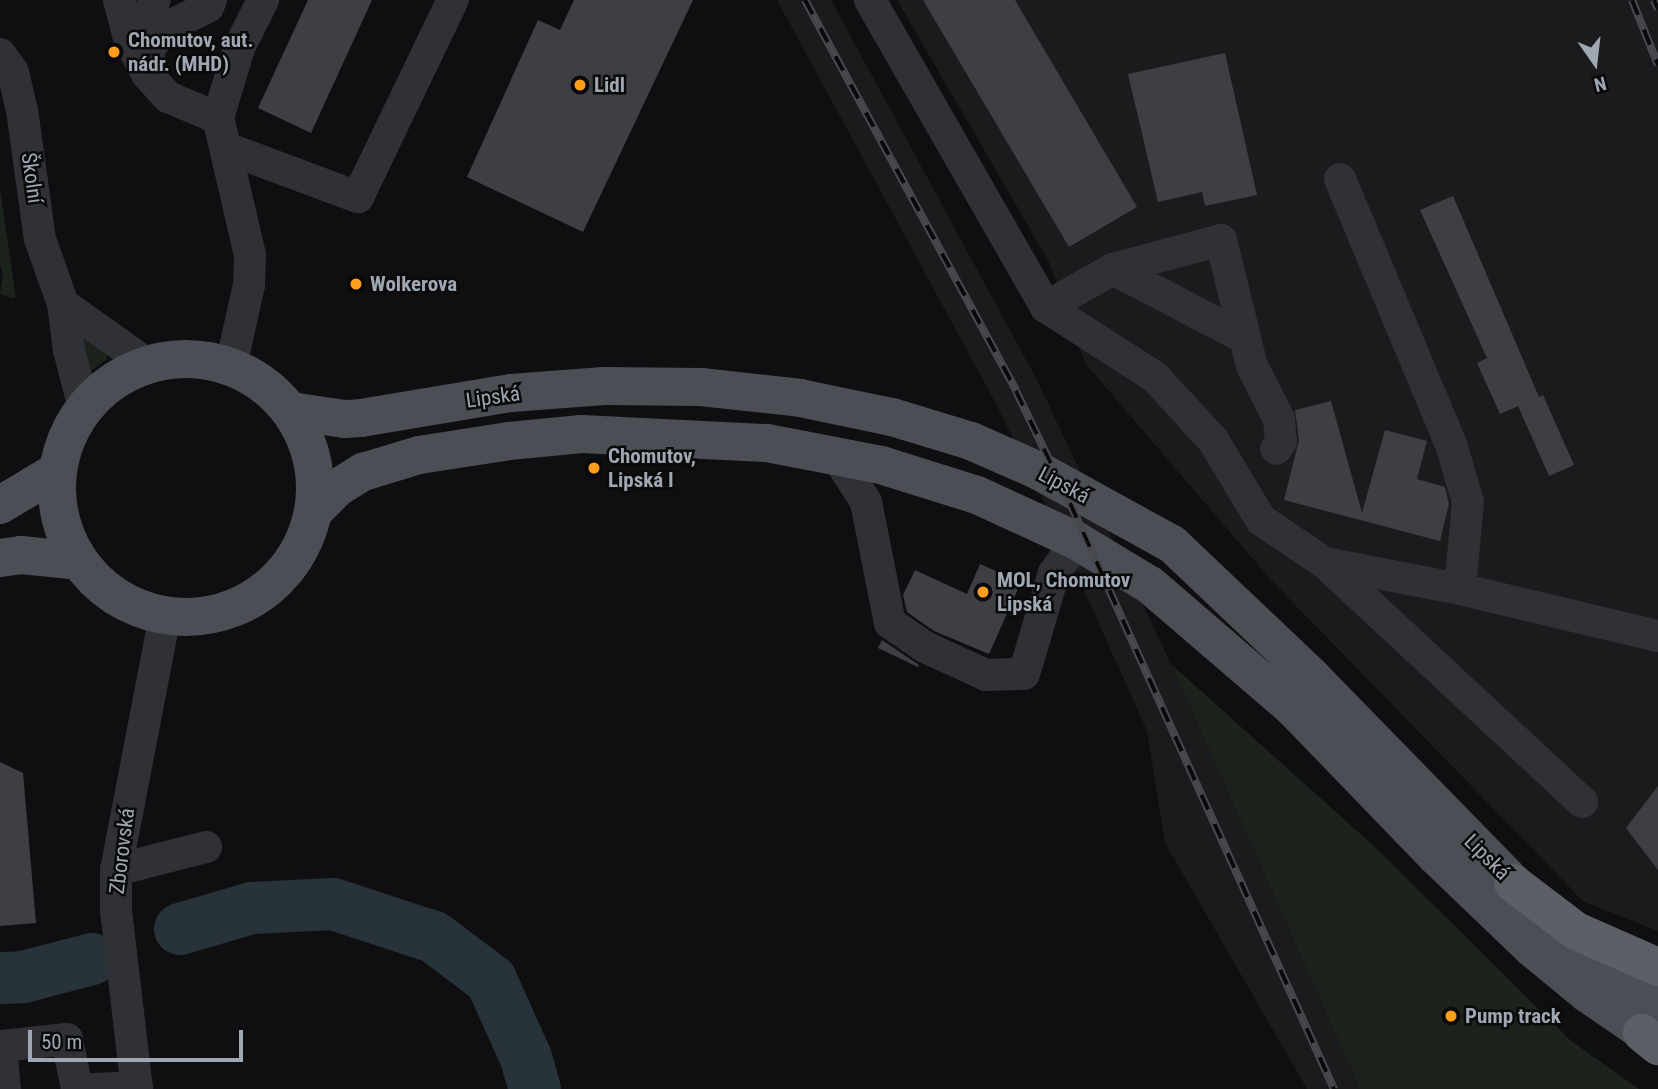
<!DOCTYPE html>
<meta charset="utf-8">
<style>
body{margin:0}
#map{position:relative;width:1658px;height:1089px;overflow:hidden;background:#0f0f11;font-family:"Roboto Condensed",sans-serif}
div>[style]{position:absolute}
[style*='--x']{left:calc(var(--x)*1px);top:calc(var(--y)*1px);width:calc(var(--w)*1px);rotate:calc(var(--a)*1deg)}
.built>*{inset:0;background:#1b1b1e}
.green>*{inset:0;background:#1b231c}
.river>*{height:52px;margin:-26px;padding:0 26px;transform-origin:26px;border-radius:26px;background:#283339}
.building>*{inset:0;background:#3e3f44}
.minor>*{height:32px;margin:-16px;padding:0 16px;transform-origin:16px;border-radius:16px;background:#303136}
.major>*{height:38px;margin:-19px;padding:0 19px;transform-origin:19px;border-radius:19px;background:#4c4e55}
.major>.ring{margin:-19px;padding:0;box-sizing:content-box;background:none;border:38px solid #4c4e55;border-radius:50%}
.highway>*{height:38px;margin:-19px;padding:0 19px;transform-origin:19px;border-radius:19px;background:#5b6067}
.rail>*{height:8px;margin-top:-4px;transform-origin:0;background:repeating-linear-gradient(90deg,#0a0a0b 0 16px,#47494f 0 32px);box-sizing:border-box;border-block:2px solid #47494f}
.dots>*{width:19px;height:19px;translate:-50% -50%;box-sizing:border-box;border:4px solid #0a0a0b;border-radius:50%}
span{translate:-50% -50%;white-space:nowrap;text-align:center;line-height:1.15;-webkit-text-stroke:5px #0a0a0b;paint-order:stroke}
.poi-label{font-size:21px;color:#9fa7b3;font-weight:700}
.left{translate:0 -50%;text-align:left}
.street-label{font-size:21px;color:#9fa7b3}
.north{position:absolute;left:1560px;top:28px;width:70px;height:70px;-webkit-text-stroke:5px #0a0a0b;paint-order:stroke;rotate:166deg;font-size:19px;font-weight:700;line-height:28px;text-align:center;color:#9fa7b3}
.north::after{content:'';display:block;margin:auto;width:24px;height:32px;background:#9fa7b3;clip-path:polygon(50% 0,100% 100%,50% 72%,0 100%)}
.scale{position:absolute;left:28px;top:1030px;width:215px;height:32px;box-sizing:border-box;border:4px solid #9fa7b3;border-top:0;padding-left:9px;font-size:21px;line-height:24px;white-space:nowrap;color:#9fa7b3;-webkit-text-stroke:5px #0a0a0b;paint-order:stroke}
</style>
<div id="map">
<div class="built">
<div style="clip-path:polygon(777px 0,831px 0,1037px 380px,1171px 664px,1360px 1089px,1307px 1089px,1165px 843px,1147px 731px,1049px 512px,995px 402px)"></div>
<div style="clip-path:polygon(897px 0,1658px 0,1658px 931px,1584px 902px,1271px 580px,1085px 363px,1048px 260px)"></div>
</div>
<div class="green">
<div style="clip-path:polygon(0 189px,16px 297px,12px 298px,0 294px,3px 276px,0 264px)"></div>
<div style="clip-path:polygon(83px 335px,107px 354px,107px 359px,88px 373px,80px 337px)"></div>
<div style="clip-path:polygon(1171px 664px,1376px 848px,1570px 1040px,1639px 1089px,1360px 1089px)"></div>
</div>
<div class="river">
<div style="--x:180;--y:929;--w:75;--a:-16.3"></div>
<div style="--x:252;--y:908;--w:81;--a:-2.8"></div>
<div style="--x:333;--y:904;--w:106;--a:18.1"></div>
<div style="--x:434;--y:937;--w:71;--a:37"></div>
<div style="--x:491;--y:980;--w:85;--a:65.8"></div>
<div style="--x:526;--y:1058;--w:32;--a:74"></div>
<div style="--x:0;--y:978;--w:23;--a:-2"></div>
<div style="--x:23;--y:977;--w:71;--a:-14.6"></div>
</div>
<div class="building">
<div style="clip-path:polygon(308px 0,372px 0,311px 133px,258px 108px)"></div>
<div style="clip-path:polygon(574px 0,693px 0,583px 232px,467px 177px,538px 20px,560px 30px)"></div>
<div style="clip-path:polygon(923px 0,1015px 0,1137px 207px,1069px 247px)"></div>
<div style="clip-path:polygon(1225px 53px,1257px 195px,1205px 206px,1202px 192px,1158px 202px,1128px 74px)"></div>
<div style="clip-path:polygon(1453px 196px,1539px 397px,1543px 395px,1574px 465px,1549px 476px,1518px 406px,1500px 414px,1477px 363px,1487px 358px,1420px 210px)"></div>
<div style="clip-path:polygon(1331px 401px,1362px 513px,1385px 430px,1427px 441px,1417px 479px,1445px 487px,1449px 504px,1440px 541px,1284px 500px,1299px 440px,1295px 410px)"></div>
<div style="clip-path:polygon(980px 564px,1021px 582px,989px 654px,934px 631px,907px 612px,903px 595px,915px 570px,967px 594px)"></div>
<div style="clip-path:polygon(882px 640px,919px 665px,918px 667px,878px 648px)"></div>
<div style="clip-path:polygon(0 762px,23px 773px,36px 923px,0 926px)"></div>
<div style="clip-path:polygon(1658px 786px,1658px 870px,1626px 828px)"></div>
</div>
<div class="minor">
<div style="--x:119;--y:0;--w:43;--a:75.3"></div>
<div style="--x:130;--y:42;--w:36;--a:62"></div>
<div style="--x:147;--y:74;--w:31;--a:48"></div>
<div style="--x:168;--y:97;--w:54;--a:22.8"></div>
<div style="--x:870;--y:0;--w:354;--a:60.2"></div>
<div style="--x:1046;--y:307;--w:130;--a:32.7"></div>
<div style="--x:1155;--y:377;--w:86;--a:47.4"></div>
<div style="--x:1213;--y:440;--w:93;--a:59"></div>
<div style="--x:1261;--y:520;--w:77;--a:33.9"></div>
<div style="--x:1325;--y:563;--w:351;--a:42.9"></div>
<div style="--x:0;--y:54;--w:22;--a:54"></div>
<div style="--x:13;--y:72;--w:39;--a:77"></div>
<div style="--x:22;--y:110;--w:130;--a:82.1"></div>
<div style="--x:40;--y:239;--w:69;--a:70.5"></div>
<div style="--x:63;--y:304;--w:46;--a:82.6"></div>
<div style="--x:69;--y:350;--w:60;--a:75.5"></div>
<div style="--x:145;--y:59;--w:26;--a:-101"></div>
<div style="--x:140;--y:33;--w:36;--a:-66"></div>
<div style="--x:147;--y:74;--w:29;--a:-84"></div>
<div style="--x:150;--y:45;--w:32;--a:-41"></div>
<div style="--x:174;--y:24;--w:38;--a:-27"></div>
<div style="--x:208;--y:7;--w:8;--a:-67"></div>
<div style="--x:226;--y:148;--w:141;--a:20.4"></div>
<div style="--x:358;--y:197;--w:219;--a:-64.3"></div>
<div style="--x:1340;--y:179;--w:287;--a:67.3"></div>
<div style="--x:1451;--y:444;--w:60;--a:73.7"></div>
<div style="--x:1468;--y:502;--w:87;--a:95.3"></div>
<div style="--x:1113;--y:269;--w:149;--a:27.6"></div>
<div style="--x:63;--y:304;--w:103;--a:35.5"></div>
<div style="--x:1046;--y:307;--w:77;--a:-29.6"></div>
<div style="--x:1113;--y:269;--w:112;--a:-15"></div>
<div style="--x:1221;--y:240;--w:130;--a:76.2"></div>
<div style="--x:1252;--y:366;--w:59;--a:63"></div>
<div style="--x:1279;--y:419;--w:22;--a:85"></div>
<div style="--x:1281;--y:441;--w:9;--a:122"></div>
<div style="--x:231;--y:366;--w:83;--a:-77.5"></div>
<div style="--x:249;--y:285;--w:30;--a:-88"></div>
<div style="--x:250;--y:255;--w:141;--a:-103.1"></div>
<div style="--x:218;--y:118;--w:73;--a:-73.3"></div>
<div style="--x:239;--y:48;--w:54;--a:-63.4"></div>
<div style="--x:836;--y:455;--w:56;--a:57.4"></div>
<div style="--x:866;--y:502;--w:123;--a:78.8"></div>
<div style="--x:890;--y:623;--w:42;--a:34.4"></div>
<div style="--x:925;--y:647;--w:67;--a:24.7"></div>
<div style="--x:986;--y:675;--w:38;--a:-2"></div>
<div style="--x:1024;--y:674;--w:105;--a:-73.5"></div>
<div style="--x:1054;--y:573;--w:39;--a:-54"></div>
<div style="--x:1325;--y:563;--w:137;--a:10.9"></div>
<div style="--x:1460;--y:589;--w:204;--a:13.4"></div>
<div style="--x:116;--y:870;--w:93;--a:-14.3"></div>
<div style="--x:5;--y:1089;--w:43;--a:-95.3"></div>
<div style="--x:1;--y:1046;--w:66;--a:-6.1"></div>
<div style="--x:67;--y:1039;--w:51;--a:78.7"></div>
<div style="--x:94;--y:1089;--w:43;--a:-2.7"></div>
<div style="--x:137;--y:1089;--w:179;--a:-96.7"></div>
<div style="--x:116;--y:911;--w:41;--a:-90"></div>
<div style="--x:116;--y:870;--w:260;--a:-79.1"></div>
</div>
<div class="major">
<div class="ring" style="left:57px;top:359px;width:220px;height:220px"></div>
<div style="--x:291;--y:411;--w:54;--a:8.6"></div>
<div style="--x:344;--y:419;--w:17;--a:-3"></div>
<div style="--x:361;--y:418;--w:152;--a:-9.5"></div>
<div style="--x:511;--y:393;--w:93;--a:-4.3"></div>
<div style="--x:604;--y:386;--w:97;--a:0.6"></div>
<div style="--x:701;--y:387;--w:100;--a:6.3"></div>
<div style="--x:800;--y:398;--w:94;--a:11.7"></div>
<div style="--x:892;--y:417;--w:83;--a:16.9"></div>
<div style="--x:971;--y:441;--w:74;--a:23.8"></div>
<div style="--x:1039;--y:471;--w:152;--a:28.8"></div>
<div style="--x:1172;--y:544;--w:193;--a:43.5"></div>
<div style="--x:1312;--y:677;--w:288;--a:45.7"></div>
<div style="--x:1513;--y:883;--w:108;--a:43.1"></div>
<div style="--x:1592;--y:957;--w:81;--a:35.5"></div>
<div style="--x:0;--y:505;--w:66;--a:-30.8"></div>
<div style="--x:314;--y:511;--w:33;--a:-45"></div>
<div style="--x:337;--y:488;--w:31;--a:-32"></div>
<div style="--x:363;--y:472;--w:59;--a:-16.9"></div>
<div style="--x:419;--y:455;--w:91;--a:-8.8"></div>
<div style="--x:509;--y:441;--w:73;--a:-5.5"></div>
<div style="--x:582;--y:434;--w:185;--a:2.8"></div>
<div style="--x:767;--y:443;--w:116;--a:10.9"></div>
<div style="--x:881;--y:465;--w:101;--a:17.4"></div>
<div style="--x:977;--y:495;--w:110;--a:24.7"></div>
<div style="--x:1077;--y:541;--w:85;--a:31.1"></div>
<div style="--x:1150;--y:585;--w:190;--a:40.7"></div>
<div style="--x:1294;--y:709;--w:204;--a:46"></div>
<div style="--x:1436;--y:856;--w:133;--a:43.8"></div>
<div style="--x:1532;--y:948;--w:72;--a:39.4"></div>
<div style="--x:1588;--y:994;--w:85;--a:34.4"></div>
<div style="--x:0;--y:558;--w:21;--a:-8"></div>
<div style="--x:21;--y:555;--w:58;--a:5.9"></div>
</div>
<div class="highway">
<div style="--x:1513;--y:883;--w:79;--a:37.3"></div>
<div style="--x:1576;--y:931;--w:90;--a:23.7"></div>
<div style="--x:1642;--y:1033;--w:21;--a:39"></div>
</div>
<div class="rail">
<div style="--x:805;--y:0;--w:444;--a:61.6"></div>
<div style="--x:1016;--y:391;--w:124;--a:64.3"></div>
<div style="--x:1070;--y:503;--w:643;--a:65.75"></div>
<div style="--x:1632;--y:0;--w:70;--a:68.2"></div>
<div style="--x:1654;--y:0;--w:10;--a:66"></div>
</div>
<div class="dots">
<div style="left:114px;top:52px;background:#fe9e1a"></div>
<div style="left:580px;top:85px;background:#fe9e1a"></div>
<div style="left:356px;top:284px;background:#fe9e1a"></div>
<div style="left:594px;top:468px;background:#fe9e1a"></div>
<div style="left:983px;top:592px;background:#fe9e1a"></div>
<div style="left:1451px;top:1016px;background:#fe9e1a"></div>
</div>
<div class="poi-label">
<span class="left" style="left:128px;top:52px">Chomutov, aut.<br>nádr. (MHD)</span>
<span class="left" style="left:594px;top:85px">Lidl</span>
<span class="left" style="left:370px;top:284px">Wolkerova</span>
<span class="left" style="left:608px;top:468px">Chomutov,<br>Lipská I</span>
<span class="left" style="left:997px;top:592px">MOL, Chomutov<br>Lipská</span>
<span class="left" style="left:1465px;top:1016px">Pump track</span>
</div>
<div class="street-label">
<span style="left:32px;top:178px;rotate:82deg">Školní</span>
<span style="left:493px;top:397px;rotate:-8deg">Lipská</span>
<span style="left:1064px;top:485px;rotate:28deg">Lipská</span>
<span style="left:122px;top:851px;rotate:-83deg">Zborovská</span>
<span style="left:1487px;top:857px;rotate:45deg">Lipská</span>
</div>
<div class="north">N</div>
<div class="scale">50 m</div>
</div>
